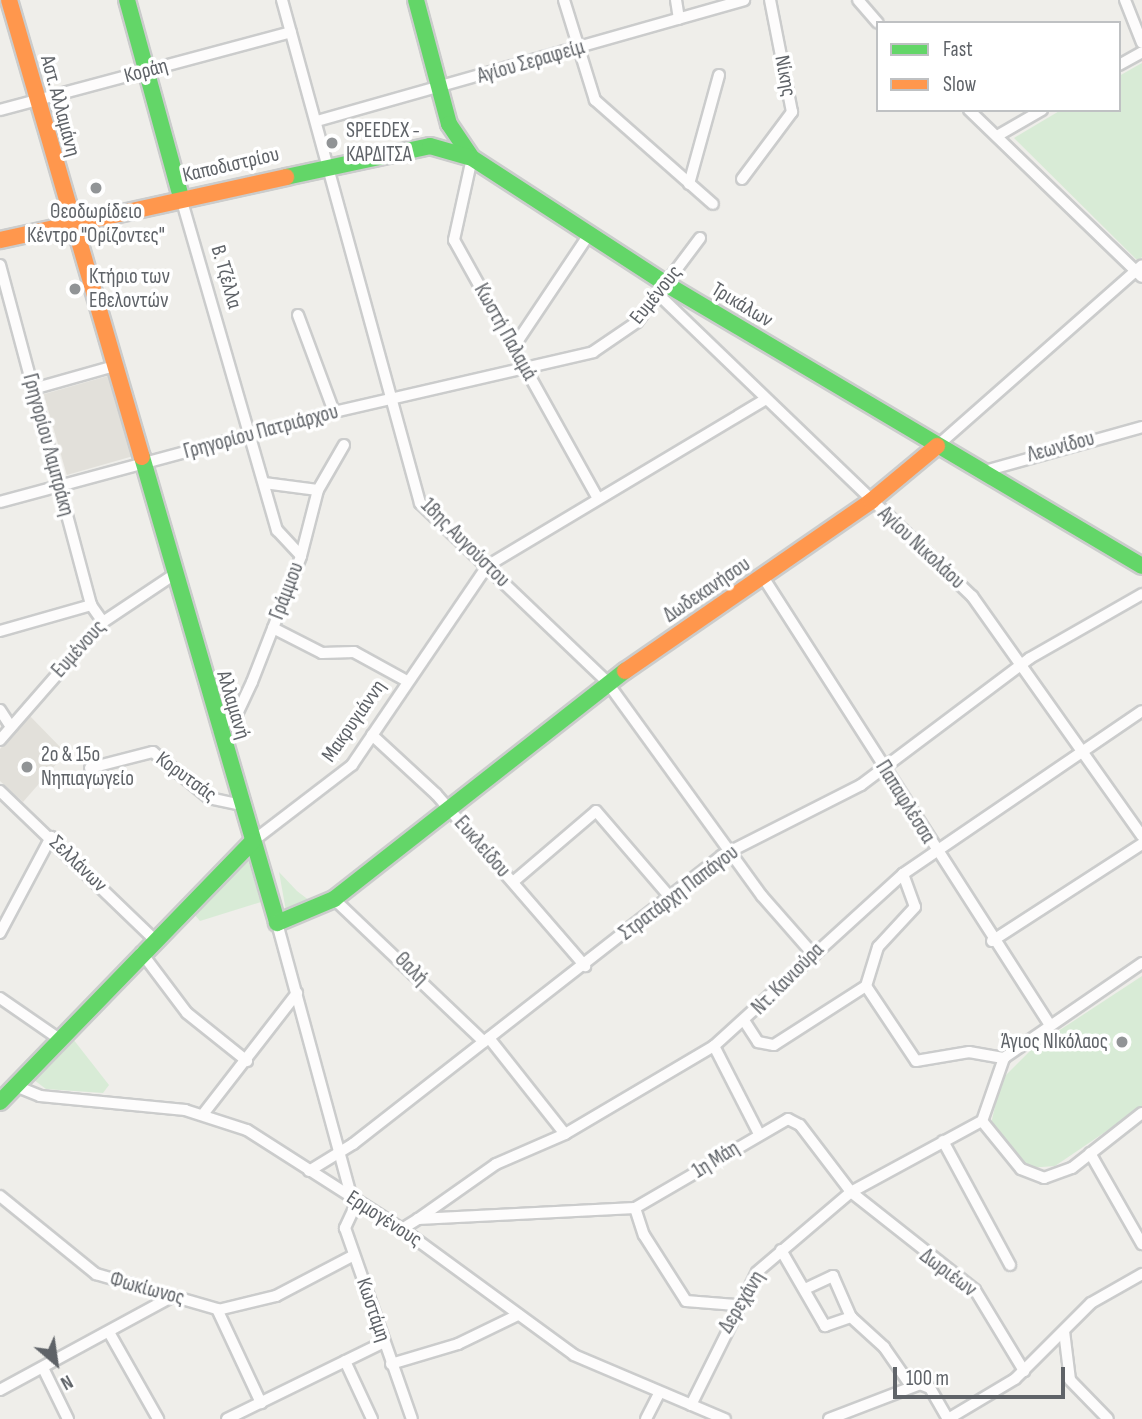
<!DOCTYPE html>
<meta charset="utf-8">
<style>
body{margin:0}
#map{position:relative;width:1142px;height:1419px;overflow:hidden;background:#efeeea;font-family:"Sofia Sans Condensed",sans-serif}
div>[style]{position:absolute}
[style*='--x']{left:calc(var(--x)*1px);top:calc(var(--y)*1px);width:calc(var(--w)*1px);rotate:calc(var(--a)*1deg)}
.education>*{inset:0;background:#e2e0da;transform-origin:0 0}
.green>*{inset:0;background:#d8ebd6}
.roads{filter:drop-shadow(2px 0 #cbcccc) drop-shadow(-2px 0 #cbcccc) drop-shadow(0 2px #cbcccc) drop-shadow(0 -2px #cbcccc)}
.street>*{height:10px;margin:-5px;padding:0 5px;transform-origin:5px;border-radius:5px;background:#fdfcfc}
.fast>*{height:16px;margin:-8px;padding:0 8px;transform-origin:8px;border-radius:8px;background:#63d668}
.slow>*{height:16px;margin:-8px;padding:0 8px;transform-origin:8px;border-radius:8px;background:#ff974d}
.dots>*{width:19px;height:19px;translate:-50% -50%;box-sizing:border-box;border:4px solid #fff;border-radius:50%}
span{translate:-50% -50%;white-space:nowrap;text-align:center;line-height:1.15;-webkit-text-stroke:7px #fff;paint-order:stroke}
.street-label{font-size:21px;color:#5f6368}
.poi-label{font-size:21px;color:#5f6368}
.left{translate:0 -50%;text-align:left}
.right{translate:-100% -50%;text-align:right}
.legend{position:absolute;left:876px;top:21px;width:245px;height:91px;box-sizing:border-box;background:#fff;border:2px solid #bfc1c3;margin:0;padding:9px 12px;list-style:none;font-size:21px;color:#5f6368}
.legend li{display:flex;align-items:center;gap:14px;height:35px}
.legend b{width:35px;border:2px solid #bfc1c3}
.north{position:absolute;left:21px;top:1328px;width:70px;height:70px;-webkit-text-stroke:5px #fff;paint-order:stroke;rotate:151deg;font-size:19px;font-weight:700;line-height:28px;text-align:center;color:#5f6368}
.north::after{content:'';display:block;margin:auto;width:24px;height:32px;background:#5f6368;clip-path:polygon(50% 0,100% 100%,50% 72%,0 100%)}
.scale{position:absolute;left:893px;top:1367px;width:172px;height:32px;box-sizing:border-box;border:4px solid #5f6368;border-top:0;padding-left:9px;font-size:21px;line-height:24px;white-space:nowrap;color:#5f6368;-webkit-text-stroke:5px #fff;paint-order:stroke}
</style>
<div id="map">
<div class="education">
<div style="left:111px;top:375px;width:84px;height:70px;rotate:74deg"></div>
<div style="clip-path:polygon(28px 714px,66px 753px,23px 802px,0 781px,0 749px)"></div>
</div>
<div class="green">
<div style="clip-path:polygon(1142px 63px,1142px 257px,1138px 261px,1014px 138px,1061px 110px,1119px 110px,1119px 76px)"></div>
<div style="clip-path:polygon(248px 860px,261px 902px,200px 921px,194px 914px)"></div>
<div style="clip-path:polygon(279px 872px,297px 891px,310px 901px,286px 911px)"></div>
<div style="clip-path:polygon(1142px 976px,1142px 1107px,1055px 1166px,1028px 1168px,991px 1124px,1001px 1080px,1034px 1047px)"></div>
<div style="clip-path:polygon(73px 1039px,109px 1085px,103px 1093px,46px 1089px,34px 1080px)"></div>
</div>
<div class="roads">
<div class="street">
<div style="--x:282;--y:0;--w:522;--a:74.66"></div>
<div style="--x:420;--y:503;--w:259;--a:43.7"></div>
<div style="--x:607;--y:682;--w:264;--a:54.1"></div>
<div style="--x:762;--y:896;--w:76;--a:48.7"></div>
<div style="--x:564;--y:0;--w:105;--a:72.8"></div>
<div style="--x:595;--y:100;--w:157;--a:41.4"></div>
<div style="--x:676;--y:0;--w:19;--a:81"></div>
<div style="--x:858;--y:0;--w:30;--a:49"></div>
<div style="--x:1125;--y:0;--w:46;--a:68.4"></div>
<div style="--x:1119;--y:65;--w:26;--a:-29"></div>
<div style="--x:0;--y:110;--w:301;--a:-15"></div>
<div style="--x:969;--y:110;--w:240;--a:44"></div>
<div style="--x:317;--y:121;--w:444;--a:-15.8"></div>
<div style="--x:997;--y:136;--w:52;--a:-30"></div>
<div style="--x:472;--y:158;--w:84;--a:102.4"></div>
<div style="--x:454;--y:240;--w:296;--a:60.9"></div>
<div style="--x:742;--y:179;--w:84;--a:-53.3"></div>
<div style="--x:792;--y:112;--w:114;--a:-101.1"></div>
<div style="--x:689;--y:184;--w:113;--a:-74.6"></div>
<div style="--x:181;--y:198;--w:346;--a:73.9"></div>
<div style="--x:277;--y:530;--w:35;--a:47"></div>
<div style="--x:0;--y:265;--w:352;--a:75"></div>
<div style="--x:91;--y:605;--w:21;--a:55"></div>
<div style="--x:658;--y:294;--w:436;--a:43.9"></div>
<div style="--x:972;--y:596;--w:294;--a:54.7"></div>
<div style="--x:298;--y:315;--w:103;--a:69.6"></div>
<div style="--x:513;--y:348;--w:138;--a:-56.2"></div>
<div style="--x:33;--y:389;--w:81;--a:-15.8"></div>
<div style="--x:937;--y:446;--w:273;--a:-41.4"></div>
<div style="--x:981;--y:472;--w:167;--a:-15.6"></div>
<div style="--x:264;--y:483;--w:54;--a:7.4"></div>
<div style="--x:0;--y:502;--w:346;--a:-15.1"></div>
<div style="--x:334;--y:412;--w:266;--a:-13"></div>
<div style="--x:593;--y:352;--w:53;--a:-34.3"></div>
<div style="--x:637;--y:322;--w:105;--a:-53.1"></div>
<div style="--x:763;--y:577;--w:532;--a:57.36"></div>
<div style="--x:273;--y:628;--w:55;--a:27"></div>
<div style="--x:322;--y:653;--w:32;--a:-2"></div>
<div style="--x:354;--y:652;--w:60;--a:28.7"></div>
<div style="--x:0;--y:631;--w:95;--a:-15.9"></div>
<div style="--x:0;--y:710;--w:20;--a:57"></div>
<div style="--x:218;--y:729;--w:26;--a:-40"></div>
<div style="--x:238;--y:712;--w:33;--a:-65"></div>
<div style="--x:252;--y:682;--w:135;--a:-68.7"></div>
<div style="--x:301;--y:556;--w:68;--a:-75.6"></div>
<div style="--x:318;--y:490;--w:52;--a:-60"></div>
<div style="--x:372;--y:735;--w:87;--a:42.7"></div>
<div style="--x:436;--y:794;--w:228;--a:49.1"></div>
<div style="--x:0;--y:740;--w:157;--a:-48.9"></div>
<div style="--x:103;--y:622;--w:83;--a:-33.7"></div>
<div style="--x:90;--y:768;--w:65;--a:-14.3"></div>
<div style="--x:153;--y:752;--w:72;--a:39.4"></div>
<div style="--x:209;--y:798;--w:35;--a:12"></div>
<div style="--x:0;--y:791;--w:214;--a:43.9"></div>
<div style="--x:253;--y:841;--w:125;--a:-37.5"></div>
<div style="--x:352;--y:765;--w:240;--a:-55.8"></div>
<div style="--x:487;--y:566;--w:322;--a:-30.9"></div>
<div style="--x:903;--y:874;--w:35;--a:70"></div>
<div style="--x:915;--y:907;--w:54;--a:132.8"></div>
<div style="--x:878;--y:947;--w:41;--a:107.1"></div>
<div style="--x:866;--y:986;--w:90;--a:56.3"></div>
<div style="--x:916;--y:1061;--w:54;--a:-9.6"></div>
<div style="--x:969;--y:1052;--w:36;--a:10"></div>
<div style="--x:513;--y:882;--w:109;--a:-40.5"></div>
<div style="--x:596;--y:811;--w:113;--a:49.3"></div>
<div style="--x:334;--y:899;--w:207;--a:43.6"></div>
<div style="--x:277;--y:923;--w:286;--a:74.8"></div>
<div style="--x:0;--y:933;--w:109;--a:-62"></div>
<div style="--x:992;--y:941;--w:179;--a:-32.9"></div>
<div style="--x:141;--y:952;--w:76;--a:53"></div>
<div style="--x:187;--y:1013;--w:77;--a:38.7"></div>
<div style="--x:1142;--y:963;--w:168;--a:145.5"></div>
<div style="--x:1004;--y:1058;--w:67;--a:109.2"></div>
<div style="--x:982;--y:1121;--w:62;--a:50.9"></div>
<div style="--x:1021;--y:1169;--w:25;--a:21"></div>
<div style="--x:1044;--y:1178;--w:30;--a:-20"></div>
<div style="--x:1072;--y:1168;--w:89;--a:-38.2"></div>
<div style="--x:0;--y:998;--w:75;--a:34.7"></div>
<div style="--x:745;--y:1022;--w:24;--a:57"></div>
<div style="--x:758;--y:1042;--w:16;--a:11"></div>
<div style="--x:774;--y:1045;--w:109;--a:-32.7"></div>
<div style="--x:489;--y:1038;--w:122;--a:51.6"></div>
<div style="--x:714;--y:1046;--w:99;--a:62.9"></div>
<div style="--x:18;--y:1087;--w:24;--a:22"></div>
<div style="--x:40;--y:1096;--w:146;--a:5.5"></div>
<div style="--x:185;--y:1110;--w:65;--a:17.9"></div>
<div style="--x:247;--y:1130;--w:184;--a:32.6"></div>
<div style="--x:402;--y:1229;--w:213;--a:36.2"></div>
<div style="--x:574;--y:1355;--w:164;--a:23"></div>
<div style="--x:204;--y:1113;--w:152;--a:-52.2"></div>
<div style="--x:943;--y:1141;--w:141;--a:61.6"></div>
<div style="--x:1090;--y:1153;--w:105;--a:60.3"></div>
<div style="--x:309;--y:1171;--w:52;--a:-31.5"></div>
<div style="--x:353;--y:1144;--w:467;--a:-38"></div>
<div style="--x:721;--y:856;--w:157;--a:-26.9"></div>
<div style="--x:861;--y:785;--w:211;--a:-36.9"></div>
<div style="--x:1030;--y:658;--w:129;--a:-29.7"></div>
<div style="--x:0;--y:1196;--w:124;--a:39.1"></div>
<div style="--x:96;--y:1274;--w:126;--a:16.1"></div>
<div style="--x:217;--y:1309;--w:104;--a:64.9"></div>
<div style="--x:357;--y:1202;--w:29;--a:115"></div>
<div style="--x:345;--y:1228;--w:202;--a:70.7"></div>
<div style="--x:635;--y:1208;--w:28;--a:72"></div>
<div style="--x:644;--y:1235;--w:78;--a:57.5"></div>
<div style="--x:686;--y:1301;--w:50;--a:4.6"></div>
<div style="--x:418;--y:1219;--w:95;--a:-35.2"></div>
<div style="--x:496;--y:1164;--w:75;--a:-23.5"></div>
<div style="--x:565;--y:1134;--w:173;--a:-30.6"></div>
<div style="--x:714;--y:1046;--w:256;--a:-42.3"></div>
<div style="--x:903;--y:874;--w:289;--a:-34.3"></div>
<div style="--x:402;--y:1229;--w:19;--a:-32"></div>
<div style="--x:418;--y:1219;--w:217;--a:-2.9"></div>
<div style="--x:635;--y:1208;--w:177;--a:-30.2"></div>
<div style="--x:788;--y:1119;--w:13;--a:27"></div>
<div style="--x:800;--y:1125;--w:84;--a:52.7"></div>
<div style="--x:851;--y:1192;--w:149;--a:-28.5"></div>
<div style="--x:781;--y:1250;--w:88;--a:59.9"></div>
<div style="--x:825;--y:1326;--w:28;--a:-19"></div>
<div style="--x:851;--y:1317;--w:45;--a:42.3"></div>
<div style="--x:884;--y:1347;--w:47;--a:55.3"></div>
<div style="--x:805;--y:1289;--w:31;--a:-25"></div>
<div style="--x:833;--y:1276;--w:45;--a:66.3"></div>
<div style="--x:218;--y:1310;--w:60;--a:-13.6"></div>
<div style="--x:276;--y:1296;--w:88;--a:-27.7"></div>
<div style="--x:1064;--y:1331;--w:49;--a:83"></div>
<div style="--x:1070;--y:1380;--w:54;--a:45.7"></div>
<div style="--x:110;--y:1334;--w:98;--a:60.5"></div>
<div style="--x:345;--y:1361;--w:64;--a:65"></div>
<div style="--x:391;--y:1364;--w:70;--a:-16.6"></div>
<div style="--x:458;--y:1344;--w:67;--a:-25.8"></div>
<div style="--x:43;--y:1368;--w:57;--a:63.9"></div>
<div style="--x:0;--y:1390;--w:197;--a:-28.5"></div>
<div style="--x:691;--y:1405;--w:148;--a:-63.6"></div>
<div style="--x:757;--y:1272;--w:123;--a:-40.4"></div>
<div style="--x:851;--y:1192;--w:158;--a:38.3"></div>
<div style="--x:975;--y:1290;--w:95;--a:58.8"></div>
<div style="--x:227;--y:1419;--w:175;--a:-26.1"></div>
<div style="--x:646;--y:1419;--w:29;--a:-63"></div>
<div style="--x:829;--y:1419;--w:97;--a:-21"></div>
<div style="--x:920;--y:1384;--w:11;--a:22"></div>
<div style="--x:930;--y:1388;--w:36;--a:60"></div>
<div style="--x:948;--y:1419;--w:78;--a:-30.8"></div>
<div style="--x:1015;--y:1379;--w:107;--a:-45"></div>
<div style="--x:1091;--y:1303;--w:59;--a:-29.6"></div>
</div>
<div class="fast">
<div style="--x:127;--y:0;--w:205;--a:74.7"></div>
<div style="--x:416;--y:0;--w:128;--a:75.1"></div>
<div style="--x:449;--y:124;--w:41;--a:55.9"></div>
<div style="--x:472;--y:158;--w:231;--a:33"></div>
<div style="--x:666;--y:284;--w:553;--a:30.64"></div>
<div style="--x:286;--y:177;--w:147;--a:-12.1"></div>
<div style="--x:430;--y:146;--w:40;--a:16"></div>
<div style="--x:142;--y:457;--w:485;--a:73.8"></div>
<div style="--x:277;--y:923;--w:62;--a:-22.8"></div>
<div style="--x:334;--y:899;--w:370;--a:-38.1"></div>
<div style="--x:0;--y:1102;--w:363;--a:-45.9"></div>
</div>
<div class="slow">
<div style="--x:9;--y:0;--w:476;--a:73.8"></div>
<div style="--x:0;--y:240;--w:293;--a:-12.4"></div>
<div style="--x:625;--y:671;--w:299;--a:-34.6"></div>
<div style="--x:871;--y:501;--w:86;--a:-39.8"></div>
</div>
</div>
<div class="dots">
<div style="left:332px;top:143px;background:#919496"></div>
<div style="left:96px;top:188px;background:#919496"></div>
<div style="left:75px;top:289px;background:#919496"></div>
<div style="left:27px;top:767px;background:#919496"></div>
<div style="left:1122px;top:1042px;background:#919496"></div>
</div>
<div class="street-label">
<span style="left:531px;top:62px;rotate:-16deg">Αγίου Σεραφείμ</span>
<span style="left:146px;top:71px;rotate:-15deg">Κοράη</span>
<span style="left:785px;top:76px;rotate:79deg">Νίκης</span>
<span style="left:60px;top:106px;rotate:75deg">Αστ. Αλλαμάνη</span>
<span style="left:231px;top:165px;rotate:-13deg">Καποδιστρίου</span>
<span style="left:226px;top:277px;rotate:74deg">Β. Τζέλλα</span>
<span style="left:656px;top:295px;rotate:-51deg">Ευμένους</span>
<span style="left:742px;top:305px;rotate:31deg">Τρικάλων</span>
<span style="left:505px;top:332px;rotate:61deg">Κωστή Παλαμά</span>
<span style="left:261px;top:432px;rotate:-15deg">Γρηγορίου Πατριάρχου</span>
<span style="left:48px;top:445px;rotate:75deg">Γρηγορίου Λαμπράκη</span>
<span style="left:1061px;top:447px;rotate:-15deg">Λεωνίδου</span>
<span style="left:465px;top:543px;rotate:45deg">18ης Αυγούστου</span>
<span style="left:921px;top:548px;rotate:43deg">Αγίου Νικολάου</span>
<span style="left:707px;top:590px;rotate:-34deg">Δωδεκανήσου</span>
<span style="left:287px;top:591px;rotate:-69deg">Γράμμου</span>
<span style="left:79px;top:649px;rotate:-48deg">Ευμένους</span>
<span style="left:233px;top:705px;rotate:73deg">Αλλαμανή</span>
<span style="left:354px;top:721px;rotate:-55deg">Μακρυγιάννη</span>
<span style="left:186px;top:777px;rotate:36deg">Κορυτσάς</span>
<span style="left:905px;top:802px;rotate:58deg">Παπαφλέσσα</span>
<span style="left:482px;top:847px;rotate:49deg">Ευκλείδου</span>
<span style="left:78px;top:864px;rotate:44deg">Σελλάνων</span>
<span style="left:679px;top:893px;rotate:-37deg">Στρατάρχη Παπάγου</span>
<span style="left:411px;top:969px;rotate:45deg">Θαλή</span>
<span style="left:788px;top:979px;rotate:-45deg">Ντ. Κανιούρα</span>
<span style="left:716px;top:1160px;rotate:-32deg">1η Μάη</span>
<span style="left:384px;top:1219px;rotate:33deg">Ερμογένους</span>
<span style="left:948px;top:1273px;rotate:37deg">Δωριέων</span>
<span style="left:147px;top:1289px;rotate:15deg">Φωκίωνος</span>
<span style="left:742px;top:1302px;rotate:-59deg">Δερεχάνη</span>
<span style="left:373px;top:1310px;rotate:71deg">Κωστάμη</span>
</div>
<div class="poi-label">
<span class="left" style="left:346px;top:143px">SPEEDEX -<br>ΚΑΡΔΙΤΣΑ</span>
<span style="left:96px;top:224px">Θεοδωρίδειο<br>Κέντρο "Ορίζοντες"</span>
<span class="left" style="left:89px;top:289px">Κτήριο των<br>Εθελοντών</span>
<span class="left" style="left:41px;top:767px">2ο &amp; 15ο<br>Νηπιαγωγείο</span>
<span class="right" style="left:1108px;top:1042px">Άγιος ΝΙκόλαος</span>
</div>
<ul class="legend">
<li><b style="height:9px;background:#63d668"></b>Fast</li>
<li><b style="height:9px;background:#ff974d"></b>Slow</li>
</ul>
<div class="north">N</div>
<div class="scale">100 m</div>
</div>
